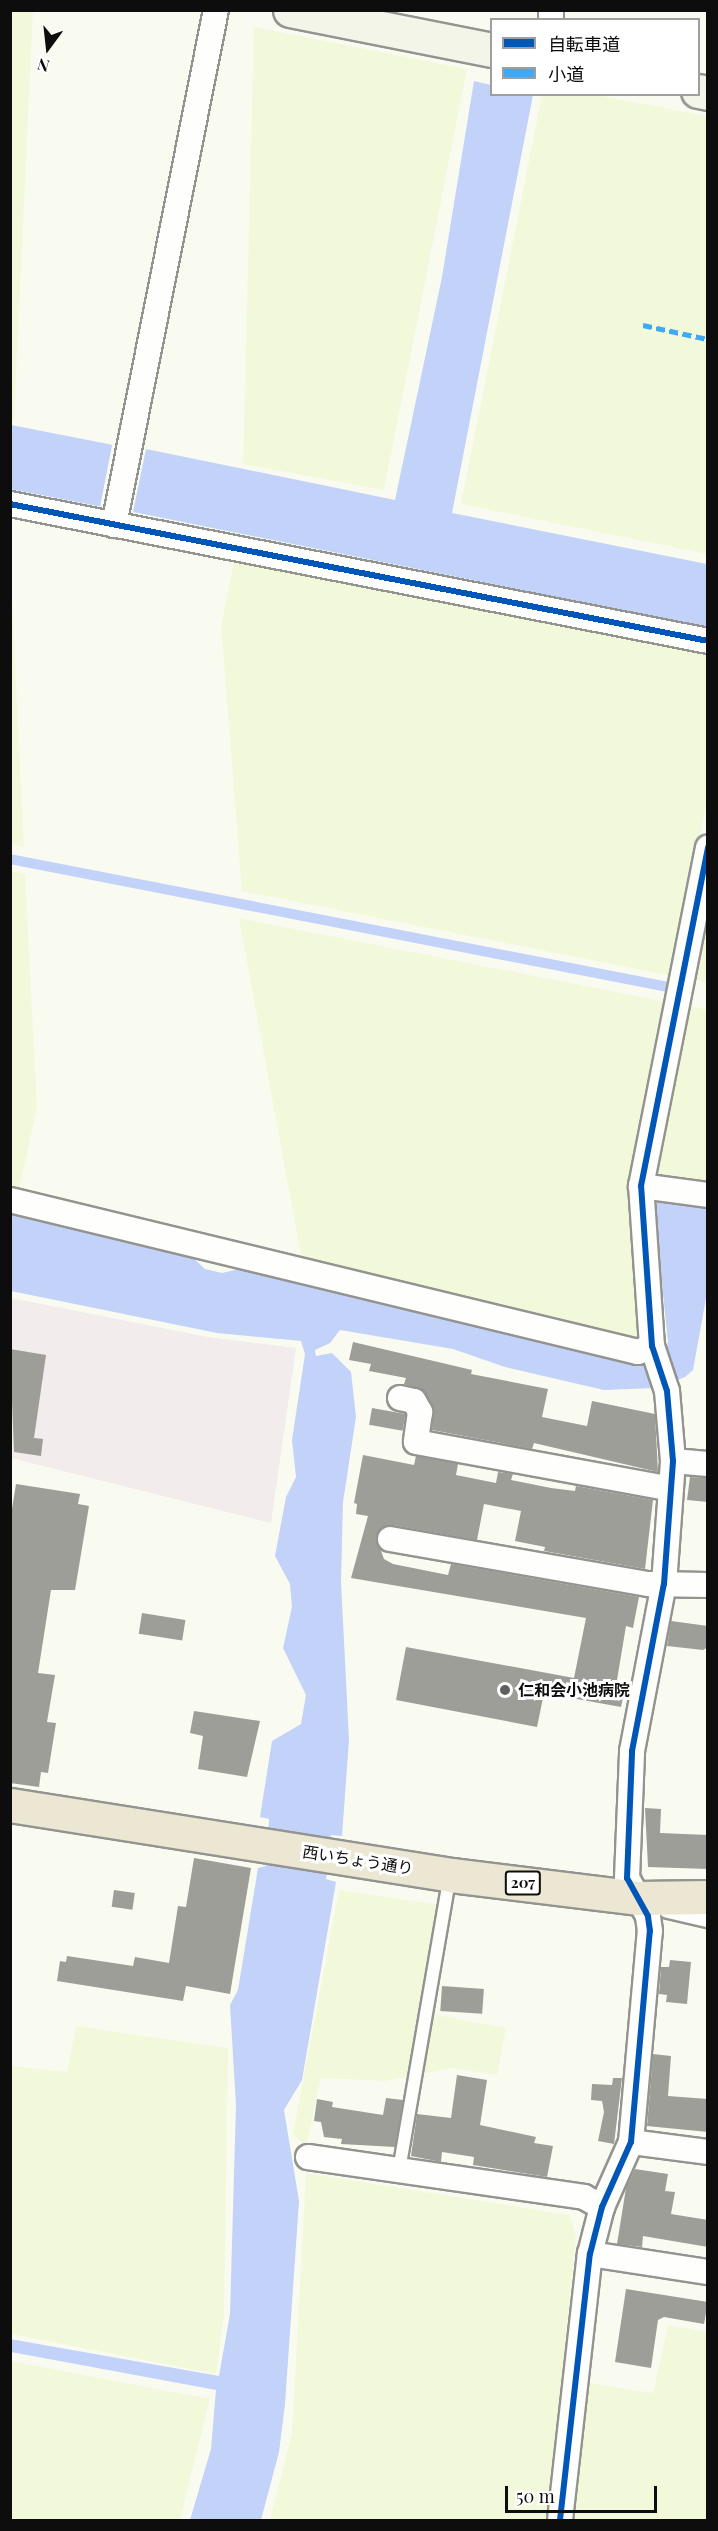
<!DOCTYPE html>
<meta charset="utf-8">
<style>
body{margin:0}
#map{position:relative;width:718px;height:2531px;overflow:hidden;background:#f9fbf1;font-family:"Playfair Display","Noto Sans JP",serif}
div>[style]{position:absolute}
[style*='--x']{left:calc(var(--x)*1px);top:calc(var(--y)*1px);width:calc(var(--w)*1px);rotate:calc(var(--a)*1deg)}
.industrial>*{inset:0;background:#f2eced}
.farmland>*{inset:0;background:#f2f9db}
.water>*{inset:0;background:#c2d2f9;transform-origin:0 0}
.building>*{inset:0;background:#9d9e97;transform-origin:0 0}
.roads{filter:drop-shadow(2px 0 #939490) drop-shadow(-2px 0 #939490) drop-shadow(0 2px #939490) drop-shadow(0 -2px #939490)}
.lane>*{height:12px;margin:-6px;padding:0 6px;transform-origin:6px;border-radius:6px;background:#fefefd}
.street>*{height:24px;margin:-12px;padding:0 12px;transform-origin:12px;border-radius:12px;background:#fefefd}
.secondary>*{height:33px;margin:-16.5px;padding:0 16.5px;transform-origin:16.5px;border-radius:16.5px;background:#f2f5e8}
.highway>*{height:33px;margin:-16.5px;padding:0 16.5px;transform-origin:16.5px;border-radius:16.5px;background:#ebe7d3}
.quiet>*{height:4.5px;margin-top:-2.25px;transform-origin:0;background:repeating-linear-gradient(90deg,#3fa9f5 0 9px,transparent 0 13.5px)}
.cycleway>*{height:6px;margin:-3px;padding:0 3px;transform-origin:3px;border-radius:3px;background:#0057b8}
.dots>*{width:16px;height:16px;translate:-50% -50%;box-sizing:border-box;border:3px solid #fff;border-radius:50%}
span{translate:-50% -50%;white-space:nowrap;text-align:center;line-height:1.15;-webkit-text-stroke:6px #fff;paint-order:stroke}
.shield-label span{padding:2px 4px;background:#fff;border:2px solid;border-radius:4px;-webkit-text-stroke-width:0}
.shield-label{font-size:15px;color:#0d0d0d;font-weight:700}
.poi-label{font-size:16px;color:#0d0d0d;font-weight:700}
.left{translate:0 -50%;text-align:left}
.street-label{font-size:16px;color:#0d0d0d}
.frame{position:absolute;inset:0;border:12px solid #0d0d0d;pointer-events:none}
.legend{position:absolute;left:490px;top:18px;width:210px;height:78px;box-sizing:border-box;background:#fff;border:2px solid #9e9e9e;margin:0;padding:8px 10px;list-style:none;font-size:18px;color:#0d0d0d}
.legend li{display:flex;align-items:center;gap:12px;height:30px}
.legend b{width:30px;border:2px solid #9e9e9e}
.north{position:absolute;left:18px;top:18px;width:60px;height:60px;-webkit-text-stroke:4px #fff;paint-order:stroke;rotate:195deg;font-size:16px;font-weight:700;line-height:24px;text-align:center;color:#0d0d0d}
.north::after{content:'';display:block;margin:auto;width:21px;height:27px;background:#0d0d0d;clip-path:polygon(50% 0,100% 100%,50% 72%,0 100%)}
.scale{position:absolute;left:505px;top:2486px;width:152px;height:27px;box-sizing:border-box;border:3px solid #0d0d0d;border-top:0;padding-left:8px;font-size:18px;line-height:21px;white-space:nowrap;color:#0d0d0d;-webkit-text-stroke:4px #fff;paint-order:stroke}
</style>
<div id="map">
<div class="industrial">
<div style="clip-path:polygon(11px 1298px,208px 1337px,296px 1348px,271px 1523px,11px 1458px)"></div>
</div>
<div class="farmland">
<div style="clip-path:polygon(10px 11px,33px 11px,14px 420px,10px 419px)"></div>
<div style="clip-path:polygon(254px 27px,467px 69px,384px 490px,243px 464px)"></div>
<div style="clip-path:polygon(542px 95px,596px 95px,707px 116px,707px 554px,461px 504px)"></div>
<div style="clip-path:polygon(235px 556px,707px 649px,707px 800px,672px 976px,242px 891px,221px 626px)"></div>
<div style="clip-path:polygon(11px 580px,24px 847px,11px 844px)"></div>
<div style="clip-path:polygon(11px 871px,25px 874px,37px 1107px,18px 1193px,11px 1191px)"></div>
<div style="clip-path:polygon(707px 896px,707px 983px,691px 979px)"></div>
<div style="clip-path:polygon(239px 918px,667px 1002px,641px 1333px,630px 1340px,302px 1261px)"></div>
<div style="clip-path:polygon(686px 1005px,707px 1010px,707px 1185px,650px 1177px)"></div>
<div style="clip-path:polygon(339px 1890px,441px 1905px,421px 2012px,506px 2028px,497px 2075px,453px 2068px,385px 2081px,321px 2078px,306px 2147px,293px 2134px)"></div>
<div style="clip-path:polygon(76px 2026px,228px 2048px,224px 2315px,216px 2374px,11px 2334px,11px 2066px,67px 2072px)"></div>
<div style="clip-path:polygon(306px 2173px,570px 2215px,576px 2236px,547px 2520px,270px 2520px,292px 2433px)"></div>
<div style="clip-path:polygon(668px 2325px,707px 2332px,707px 2520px,568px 2520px,583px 2382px,653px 2393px)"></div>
<div style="clip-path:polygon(10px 2361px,210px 2399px,180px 2520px,11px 2520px)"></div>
</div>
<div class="water">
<div style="clip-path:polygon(474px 81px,491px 85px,492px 94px,533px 95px,452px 513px,707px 564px,707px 627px,133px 512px,146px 449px,395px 500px,442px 277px)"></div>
<div style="left:11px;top:425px;width:103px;height:63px;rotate:11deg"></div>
<div style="left:10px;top:854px;width:670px;height:10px;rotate:11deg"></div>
<div style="clip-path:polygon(660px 1200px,707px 1204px,706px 1298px,693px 1370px,685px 1377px,656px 1388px,604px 1390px,505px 1367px,453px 1349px,340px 1330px,330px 1343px,315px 1350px,316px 1356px,332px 1353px,351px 1372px,356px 1417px,343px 1502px,341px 1582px,349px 1740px,342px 1836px,331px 1835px,326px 1879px,336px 1882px,302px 2080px,284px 2110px,299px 2201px,285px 2404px,279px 2452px,261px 2520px,190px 2520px,211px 2449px,216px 2390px,11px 2352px,10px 2339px,219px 2376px,230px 2314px,236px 2105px,230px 2005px,238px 1990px,258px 1868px,266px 1866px,269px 1819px,260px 1817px,272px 1741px,301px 1724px,306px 1695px,283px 1648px,292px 1607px,290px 1584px,275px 1556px,286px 1497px,296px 1477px,292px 1440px,305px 1354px,301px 1341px,217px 1333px,11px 1291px,11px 1213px,192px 1257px,205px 1269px,222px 1273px,239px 1269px,630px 1364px,665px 1354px,668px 1342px,654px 1207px)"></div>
</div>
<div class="building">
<div style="clip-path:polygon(353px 1342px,472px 1370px,471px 1374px,548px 1389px,542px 1417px,587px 1426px,592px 1401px,655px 1414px,658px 1472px,534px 1443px,532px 1449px,432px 1430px,433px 1406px,423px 1390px,404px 1384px,406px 1378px,369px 1371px,371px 1364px,349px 1360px)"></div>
<div style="clip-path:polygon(10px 1349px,46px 1355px,34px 1438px,43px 1439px,41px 1456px,14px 1452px)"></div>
<div style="left:372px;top:1408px;width:34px;height:17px;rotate:10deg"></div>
<div style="clip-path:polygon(363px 1455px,414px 1465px,416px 1456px,458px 1464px,456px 1475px,496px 1483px,498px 1472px,513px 1474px,511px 1480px,551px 1488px,575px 1491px,576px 1486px,653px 1500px,645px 1569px,544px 1551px,545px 1547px,515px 1541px,521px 1511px,484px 1504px,477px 1540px,392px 1525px,380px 1529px,376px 1537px,384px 1559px,393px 1564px,448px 1575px,451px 1564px,639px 1597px,633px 1628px,626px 1626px,616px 1686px,625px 1688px,621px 1707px,544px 1693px,537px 1727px,396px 1700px,406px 1647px,574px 1678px,586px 1618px,351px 1578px,368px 1516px,356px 1514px,357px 1504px,354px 1503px)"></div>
<div style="clip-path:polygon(690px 1477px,708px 1478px,708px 1502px,687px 1500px)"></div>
<div style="clip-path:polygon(16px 1484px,80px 1494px,78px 1504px,89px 1506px,75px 1590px,51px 1590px,38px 1673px,55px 1675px,47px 1722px,56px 1723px,48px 1773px,41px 1772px,39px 1787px,10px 1783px,10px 1521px)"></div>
<div style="left:142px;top:1613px;width:44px;height:21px;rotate:9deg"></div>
<div style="clip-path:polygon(671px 1621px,708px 1626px,708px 1647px,703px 1650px,667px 1646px)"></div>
<div style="clip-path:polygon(194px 1711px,260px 1721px,247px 1777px,198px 1769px,203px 1736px,190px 1733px)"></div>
<div style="clip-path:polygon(645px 1808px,661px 1809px,660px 1833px,708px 1835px,708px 1869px,648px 1867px)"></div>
<div style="clip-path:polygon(194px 1858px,251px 1868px,230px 1994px,186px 1986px,183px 2001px,57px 1981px,60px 1961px,66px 1962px,67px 1956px,133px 1966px,135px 1957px,169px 1963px,178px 1906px,186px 1907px)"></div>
<div style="left:114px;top:1890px;width:21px;height:17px;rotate:8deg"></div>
<div style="clip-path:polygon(670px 1960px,691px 1962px,687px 2004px,666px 2002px,667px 1995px,659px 1994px,661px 1967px,669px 1967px)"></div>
<div style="left:442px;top:1986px;width:42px;height:25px;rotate:4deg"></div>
<div style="clip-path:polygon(653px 2054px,671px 2056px,668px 2096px,708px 2099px,708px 2132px,647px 2126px)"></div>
<div style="clip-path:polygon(457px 2075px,487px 2080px,480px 2125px,536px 2137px,534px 2143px,553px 2146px,547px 2177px,473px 2165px,474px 2157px,442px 2152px,441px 2162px,411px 2156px,417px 2114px,451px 2118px)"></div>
<div style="clip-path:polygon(613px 2078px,622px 2078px,614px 2144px,598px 2141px,604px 2112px,602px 2101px,591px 2100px,592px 2084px,612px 2085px)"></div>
<div style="clip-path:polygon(386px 2098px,403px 2100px,395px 2147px,341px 2144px,342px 2139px,324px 2137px,321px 2122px,314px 2121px,317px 2099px,333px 2102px,332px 2107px,383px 2115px)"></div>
<div style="clip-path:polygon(635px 2169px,668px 2174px,665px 2191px,675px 2192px,671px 2214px,708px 2220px,708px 2247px,643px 2236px,642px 2247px,617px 2244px,626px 2188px)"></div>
<div style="clip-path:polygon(626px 2289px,708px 2302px,704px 2324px,664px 2317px,658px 2320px,651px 2368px,615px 2362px)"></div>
</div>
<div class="roads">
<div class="lane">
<div style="--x:399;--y:2170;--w:298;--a:-80.2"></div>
</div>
<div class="street">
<div style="--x:551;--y:20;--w:10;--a:-90"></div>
<div style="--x:10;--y:504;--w:711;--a:11.1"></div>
<div style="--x:114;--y:525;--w:525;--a:-78.8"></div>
<div style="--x:641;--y:1186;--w:68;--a:7.7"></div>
<div style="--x:10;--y:1200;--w:646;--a:13.61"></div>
<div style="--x:638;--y:1352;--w:15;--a:-23"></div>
<div style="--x:400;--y:1398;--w:14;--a:12"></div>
<div style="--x:414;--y:1401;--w:13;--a:61"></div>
<div style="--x:420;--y:1412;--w:30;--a:98"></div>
<div style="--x:416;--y:1442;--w:259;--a:10.4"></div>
<div style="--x:673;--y:1461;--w:35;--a:5"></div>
<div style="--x:390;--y:1539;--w:263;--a:9.9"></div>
<div style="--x:649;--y:1584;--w:59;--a:1"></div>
<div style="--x:669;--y:1906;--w:40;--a:13"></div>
<div style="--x:631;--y:2142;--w:78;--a:7.4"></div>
<div style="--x:308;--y:2157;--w:279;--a:8.2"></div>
<div style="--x:584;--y:2197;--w:21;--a:29"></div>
<div style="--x:590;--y:2254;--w:119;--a:8.7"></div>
<div style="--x:560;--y:2520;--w:268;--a:-83.6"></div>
<div style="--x:590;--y:2254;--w:49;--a:-75.7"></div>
<div style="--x:602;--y:2207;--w:71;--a:-66"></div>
<div style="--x:631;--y:2142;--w:212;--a:-84.9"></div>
<div style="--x:650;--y:1931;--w:15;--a:-98"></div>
<div style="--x:648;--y:1916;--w:43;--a:-118.9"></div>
<div style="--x:627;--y:1878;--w:127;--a:-87.7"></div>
<div style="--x:632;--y:1751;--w:170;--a:-79.2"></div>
<div style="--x:664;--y:1584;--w:123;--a:-85.8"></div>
<div style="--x:673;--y:1461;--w:70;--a:-94.9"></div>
<div style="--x:667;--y:1391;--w:47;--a:-108.4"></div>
<div style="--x:652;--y:1346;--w:160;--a:-93.9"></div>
<div style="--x:641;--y:1186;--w:345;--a:-78.8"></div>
</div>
<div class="secondary">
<div style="--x:290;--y:10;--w:206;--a:11.2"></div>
<div style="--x:698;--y:91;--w:10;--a:11"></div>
</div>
<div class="highway">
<div style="--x:10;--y:1805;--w:447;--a:9"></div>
<div style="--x:451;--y:1875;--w:188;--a:7"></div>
<div style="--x:638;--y:1898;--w:70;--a:-0.8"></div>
</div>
</div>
<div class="quiet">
<div style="--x:643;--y:325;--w:66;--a:12.2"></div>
</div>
<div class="cycleway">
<div style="--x:10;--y:504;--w:711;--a:11.1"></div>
<div style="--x:560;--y:2520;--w:268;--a:-83.6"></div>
<div style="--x:590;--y:2254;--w:49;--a:-75.7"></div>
<div style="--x:602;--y:2207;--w:71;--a:-66"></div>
<div style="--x:631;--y:2142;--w:212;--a:-84.9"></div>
<div style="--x:650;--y:1931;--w:15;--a:-98"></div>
<div style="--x:648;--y:1916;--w:43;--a:-118.9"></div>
<div style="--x:627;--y:1878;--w:127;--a:-87.7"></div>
<div style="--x:632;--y:1751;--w:170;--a:-79.2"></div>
<div style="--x:664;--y:1584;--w:123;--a:-85.8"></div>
<div style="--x:673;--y:1461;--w:70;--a:-94.9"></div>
<div style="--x:667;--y:1391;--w:47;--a:-108.4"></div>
<div style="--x:652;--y:1346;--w:160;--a:-93.9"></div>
<div style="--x:641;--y:1186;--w:345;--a:-78.8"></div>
</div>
<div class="dots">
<div style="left:505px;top:1690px;background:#60605d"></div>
</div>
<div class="shield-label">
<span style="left:523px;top:1883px">207</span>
</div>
<div class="poi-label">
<span class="left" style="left:518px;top:1690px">仁和会小池病院</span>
</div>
<div class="street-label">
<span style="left:358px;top:1860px;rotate:9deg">西いちょう通り</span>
</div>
<div class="frame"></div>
<ul class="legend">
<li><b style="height:8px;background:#0057b8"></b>自転車道</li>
<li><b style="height:8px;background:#3fa9f5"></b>小道</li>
</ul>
<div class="north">N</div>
<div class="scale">50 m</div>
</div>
